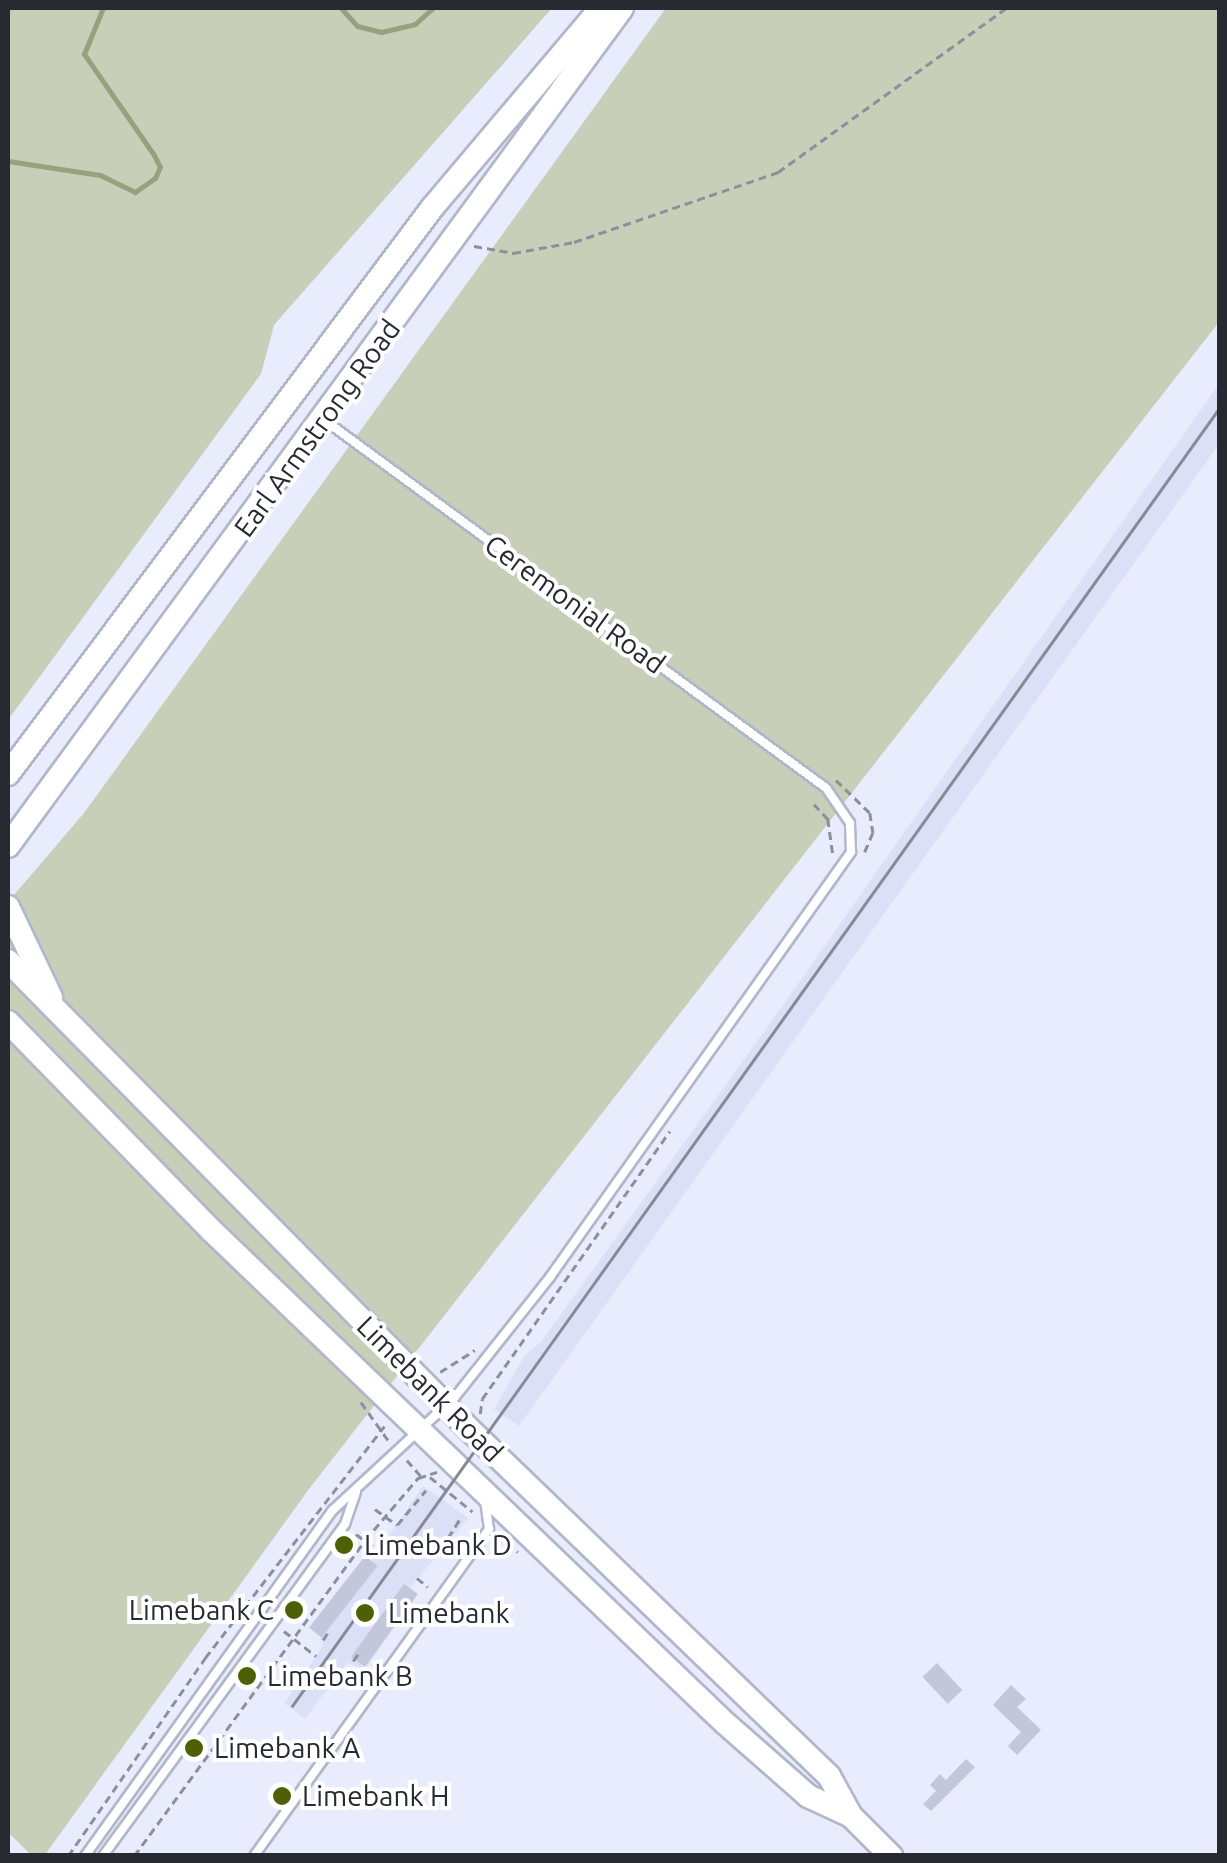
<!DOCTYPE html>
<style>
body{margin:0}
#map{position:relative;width:1227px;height:1863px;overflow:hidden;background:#e8ecfd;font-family:Ubuntu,sans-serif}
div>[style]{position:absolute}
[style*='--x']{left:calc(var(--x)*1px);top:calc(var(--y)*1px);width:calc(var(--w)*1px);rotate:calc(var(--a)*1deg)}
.built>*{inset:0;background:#dbe0f7}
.green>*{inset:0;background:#c7cfb8}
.stream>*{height:5px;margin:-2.5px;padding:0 2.5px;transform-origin:2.5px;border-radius:2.5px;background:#96a17e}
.building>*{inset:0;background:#c2c7dc;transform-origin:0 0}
.path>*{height:2.5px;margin-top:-1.25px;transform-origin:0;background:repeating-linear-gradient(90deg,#8c8f9c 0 8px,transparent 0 13px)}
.roads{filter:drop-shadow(2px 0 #b1b7cb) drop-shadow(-2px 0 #b1b7cb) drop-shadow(0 2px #b1b7cb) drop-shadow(0 -2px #b1b7cb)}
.service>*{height:8px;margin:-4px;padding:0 4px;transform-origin:4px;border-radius:4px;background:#fff}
.secondary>*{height:22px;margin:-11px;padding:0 11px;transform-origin:11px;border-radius:11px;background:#fff}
.tram>*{height:2.5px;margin:-1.25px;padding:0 1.25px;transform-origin:1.25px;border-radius:1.25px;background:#878a96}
.dots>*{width:28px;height:28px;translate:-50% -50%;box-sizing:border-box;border:5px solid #fff;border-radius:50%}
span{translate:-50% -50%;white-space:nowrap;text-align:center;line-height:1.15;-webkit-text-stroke:8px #fff;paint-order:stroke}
.street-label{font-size:28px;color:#282a32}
.poi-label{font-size:28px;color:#282a32}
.left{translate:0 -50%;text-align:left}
.right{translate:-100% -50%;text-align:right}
.frame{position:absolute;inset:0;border:10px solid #282a32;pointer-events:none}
</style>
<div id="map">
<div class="built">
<div style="clip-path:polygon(1219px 384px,1219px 444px,519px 1426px,494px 1409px,525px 1355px,541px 1342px,783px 1005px)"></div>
<div style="clip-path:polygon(423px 1486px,468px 1518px,410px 1588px,418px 1594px,365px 1669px,347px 1663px,305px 1719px,284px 1703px,323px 1646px,320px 1636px)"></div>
</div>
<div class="green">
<div style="clip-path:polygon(8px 8px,552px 8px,274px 325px,261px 374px,8px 720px)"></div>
<div style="clip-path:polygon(666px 8px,1219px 8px,1219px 322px,309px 1489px,44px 1856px,31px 1855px,8px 1832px,8px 902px,84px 813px)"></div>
</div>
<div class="stream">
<div style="--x:341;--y:8;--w:24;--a:48"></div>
<div style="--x:357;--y:26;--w:25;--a:14"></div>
<div style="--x:381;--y:32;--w:35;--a:-13"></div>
<div style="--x:415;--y:24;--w:24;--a:-42"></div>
<div style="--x:8;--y:161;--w:93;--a:8.7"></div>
<div style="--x:100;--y:175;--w:39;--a:26"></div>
<div style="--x:135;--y:192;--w:24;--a:-35"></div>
<div style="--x:155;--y:178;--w:12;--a:-66"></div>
<div style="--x:160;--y:167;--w:13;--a:-117"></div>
<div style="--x:154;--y:155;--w:123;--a:-124.7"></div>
<div style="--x:84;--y:54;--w:50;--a:-67.6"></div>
</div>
<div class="building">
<div style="left:365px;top:1556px;width:16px;height:91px;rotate:38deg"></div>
<div style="left:404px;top:1584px;width:17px;height:90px;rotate:36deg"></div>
<div style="left:937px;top:1663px;width:37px;height:20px;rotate:47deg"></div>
<div style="clip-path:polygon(1011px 1685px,1026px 1699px,1017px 1707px,1041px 1730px,1017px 1755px,1008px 1746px,1021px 1732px,993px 1705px)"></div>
<div style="clip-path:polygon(966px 1759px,975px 1767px,931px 1811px,923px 1804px,936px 1791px,930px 1785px,940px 1774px,946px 1780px)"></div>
</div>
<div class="path">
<div style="--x:474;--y:246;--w:40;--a:10"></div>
<div style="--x:513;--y:253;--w:62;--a:-10.2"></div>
<div style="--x:574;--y:242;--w:216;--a:-18.9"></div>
<div style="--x:778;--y:172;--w:281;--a:-35.7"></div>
<div style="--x:836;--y:780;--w:47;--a:44.1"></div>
<div style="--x:870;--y:813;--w:20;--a:81"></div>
<div style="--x:873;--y:833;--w:23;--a:113"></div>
<div style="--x:814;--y:804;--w:21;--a:47"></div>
<div style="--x:828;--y:819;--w:36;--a:82"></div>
<div style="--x:440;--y:1372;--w:41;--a:-32.2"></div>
<div style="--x:361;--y:1402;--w:47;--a:54.6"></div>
<div style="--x:480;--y:1414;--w:15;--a:-82"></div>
<div style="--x:482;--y:1399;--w:327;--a:-55"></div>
<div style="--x:407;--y:1460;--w:21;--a:49"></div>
<div style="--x:430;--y:1477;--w:55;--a:39.1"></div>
<div style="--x:375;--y:1509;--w:27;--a:36"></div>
<div style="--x:397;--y:1525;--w:45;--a:-50.4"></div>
<div style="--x:356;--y:1534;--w:31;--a:36"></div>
<div style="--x:497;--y:1535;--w:27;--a:39"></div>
<div style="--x:451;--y:1556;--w:12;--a:-145"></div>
<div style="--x:441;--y:1549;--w:38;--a:-58"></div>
<div style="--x:417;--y:1578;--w:14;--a:39"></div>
<div style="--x:284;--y:1631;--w:41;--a:38"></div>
<div style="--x:323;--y:1640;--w:9;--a:-58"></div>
<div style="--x:353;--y:1661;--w:9;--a:-54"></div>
<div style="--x:339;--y:1673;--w:20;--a:37"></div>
<div style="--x:68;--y:1856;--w:241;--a:-55.3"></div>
<div style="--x:205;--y:1658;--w:293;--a:-52.3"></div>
<div style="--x:134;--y:1856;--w:391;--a:-53.8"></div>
<div style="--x:365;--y:1540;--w:82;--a:-49.5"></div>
<div style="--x:418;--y:1478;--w:20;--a:-18"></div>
</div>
<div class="roads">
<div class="service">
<div style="--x:85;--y:1856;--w:426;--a:-54.4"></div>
<div style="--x:333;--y:1510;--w:166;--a:-42.8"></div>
<div style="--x:455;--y:1397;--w:153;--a:-51.6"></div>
<div style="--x:550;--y:1277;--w:521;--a:-54.69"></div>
<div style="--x:851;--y:852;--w:29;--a:-92"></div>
<div style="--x:850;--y:823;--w:42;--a:-124.4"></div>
<div style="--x:826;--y:788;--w:624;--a:-143.74"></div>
<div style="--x:103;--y:1856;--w:411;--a:-53.9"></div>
<div style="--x:345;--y:1524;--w:34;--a:-71"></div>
<div style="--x:254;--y:1856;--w:403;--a:-54.3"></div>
<div style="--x:489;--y:1529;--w:27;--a:-98"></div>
</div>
<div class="secondary">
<div style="--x:8;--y:774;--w:707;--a:-53.16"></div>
<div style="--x:432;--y:208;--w:262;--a:-49.8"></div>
<div style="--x:8;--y:846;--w:1039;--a:-53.77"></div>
<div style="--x:8;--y:907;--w:100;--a:64.5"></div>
<div style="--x:8;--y:961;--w:657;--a:45.43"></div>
<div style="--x:469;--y:1429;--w:500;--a:43.95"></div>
<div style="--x:829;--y:1776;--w:46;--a:61.2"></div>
<div style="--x:851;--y:1816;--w:57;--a:45"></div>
<div style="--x:8;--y:1022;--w:291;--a:45.7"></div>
<div style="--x:211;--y:1230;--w:712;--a:43.81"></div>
<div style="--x:725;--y:1723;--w:111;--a:41.3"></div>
<div style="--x:808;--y:1796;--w:47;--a:24.9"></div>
</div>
</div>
<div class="tram">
<div style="--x:292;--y:1706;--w:1596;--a:-54.46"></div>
</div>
<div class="dots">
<div style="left:344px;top:1545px;background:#4e6006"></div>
<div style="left:294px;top:1610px;background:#4e6006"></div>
<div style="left:365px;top:1613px;background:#4e6006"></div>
<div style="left:247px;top:1676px;background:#4e6006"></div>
<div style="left:194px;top:1748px;background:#4e6006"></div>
<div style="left:282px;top:1796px;background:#4e6006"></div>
</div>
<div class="street-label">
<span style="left:317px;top:428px;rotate:-54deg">Earl Armstrong Road</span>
<span style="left:575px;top:604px;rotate:36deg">Ceremonial Road</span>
<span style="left:430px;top:1389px;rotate:45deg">Limebank Road</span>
</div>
<div class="poi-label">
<span class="left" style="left:364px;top:1545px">Limebank D</span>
<span class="right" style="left:274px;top:1610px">Limebank C</span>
<span class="left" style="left:388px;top:1613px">Limebank</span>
<span class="left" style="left:267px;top:1676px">Limebank B</span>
<span class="left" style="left:214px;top:1748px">Limebank A</span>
<span class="left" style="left:302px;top:1796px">Limebank H</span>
</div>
<div class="frame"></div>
</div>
